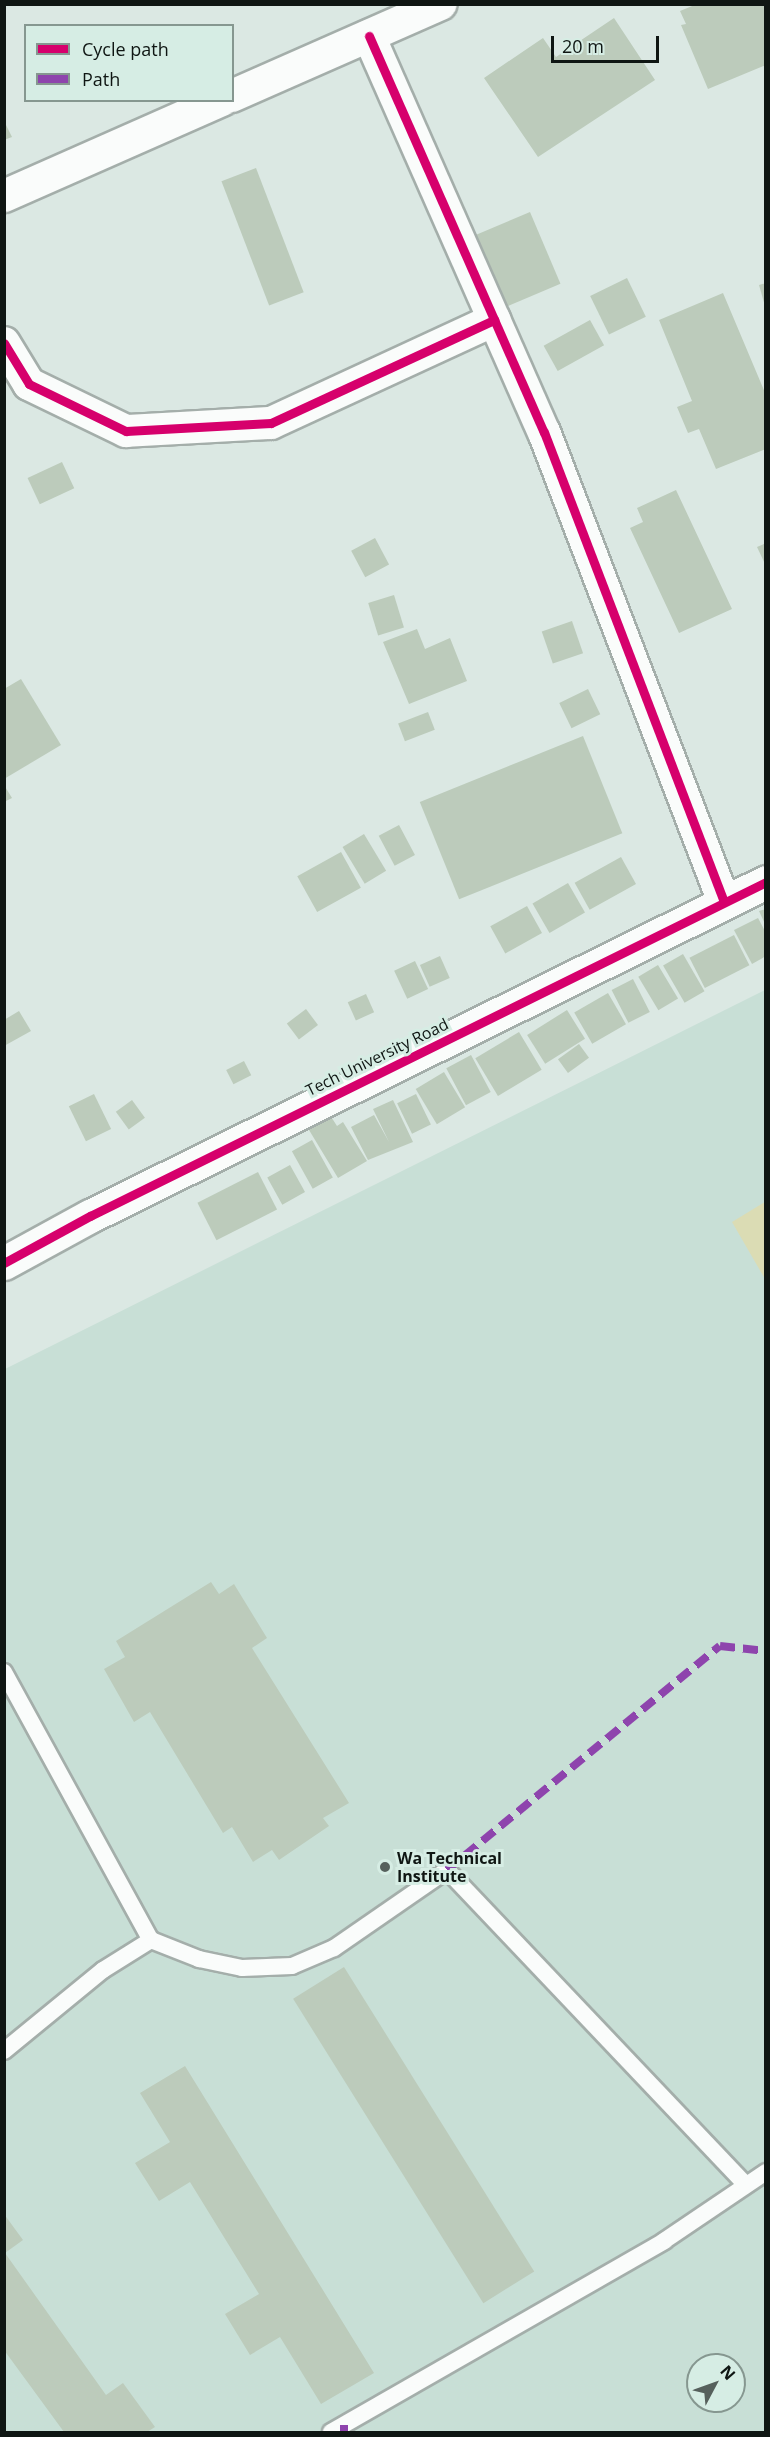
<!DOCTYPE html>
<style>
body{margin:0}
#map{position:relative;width:770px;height:2437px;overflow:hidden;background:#dbe8e3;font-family:"Open Sans",sans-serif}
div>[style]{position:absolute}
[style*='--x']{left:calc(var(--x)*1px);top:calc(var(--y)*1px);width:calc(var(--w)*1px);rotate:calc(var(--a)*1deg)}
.built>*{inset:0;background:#c8dfd6}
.green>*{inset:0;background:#dbdcb4}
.building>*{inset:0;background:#bccbbb;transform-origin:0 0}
.roads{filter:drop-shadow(2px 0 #a4aeaa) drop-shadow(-2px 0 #a4aeaa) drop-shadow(0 2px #a4aeaa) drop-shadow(0 -2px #a4aeaa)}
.lane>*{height:16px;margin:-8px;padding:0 8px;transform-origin:8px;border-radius:8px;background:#fafcfb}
.street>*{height:32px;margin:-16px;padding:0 16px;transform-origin:16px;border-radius:16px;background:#fafcfb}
.secondary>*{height:33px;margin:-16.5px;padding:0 16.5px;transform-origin:16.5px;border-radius:16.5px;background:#fafcfb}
.quiet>*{height:8px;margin-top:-4px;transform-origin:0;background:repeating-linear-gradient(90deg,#8e44ad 0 15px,transparent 0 23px)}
.cycleway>*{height:9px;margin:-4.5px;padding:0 4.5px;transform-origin:4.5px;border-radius:4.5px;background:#d6006c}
.dots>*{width:16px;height:16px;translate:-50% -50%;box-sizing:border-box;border:3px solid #d6ede4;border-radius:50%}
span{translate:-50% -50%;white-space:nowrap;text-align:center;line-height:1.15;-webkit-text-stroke:6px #d6ede4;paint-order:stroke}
.street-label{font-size:16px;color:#0f1613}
.poi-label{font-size:16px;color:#0f1613;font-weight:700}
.left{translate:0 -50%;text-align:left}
.frame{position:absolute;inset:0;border:6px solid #0f1613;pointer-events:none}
.legend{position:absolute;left:24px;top:24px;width:210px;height:78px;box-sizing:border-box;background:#d6ede4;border:2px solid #869790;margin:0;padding:8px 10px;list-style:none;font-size:18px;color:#0f1613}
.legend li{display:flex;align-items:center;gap:12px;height:30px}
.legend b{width:30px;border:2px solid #869790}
.north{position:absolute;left:686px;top:2353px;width:60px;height:60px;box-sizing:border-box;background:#d6ede4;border:2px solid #869790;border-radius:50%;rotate:49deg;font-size:16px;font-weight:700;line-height:24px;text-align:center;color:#0f1613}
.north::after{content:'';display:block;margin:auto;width:21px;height:27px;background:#56605c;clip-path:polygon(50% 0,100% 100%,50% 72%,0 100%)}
.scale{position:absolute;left:551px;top:36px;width:108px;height:27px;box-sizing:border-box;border:3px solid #0f1613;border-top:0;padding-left:8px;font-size:18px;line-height:21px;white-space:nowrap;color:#0f1613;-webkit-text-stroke:4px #d6ede4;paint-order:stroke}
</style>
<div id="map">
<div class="built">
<div style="clip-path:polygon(evenodd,765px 990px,765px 2432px,5px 2432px,5px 1369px,765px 990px,698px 2365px,734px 2365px,734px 2401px,698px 2401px,698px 2365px)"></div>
</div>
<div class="green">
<div style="clip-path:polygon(765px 1202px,765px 1279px,732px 1222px)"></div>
</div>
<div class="building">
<div style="clip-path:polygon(697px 4px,766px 4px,766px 65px,708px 89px,681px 25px,686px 24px,680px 11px)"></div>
<div style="clip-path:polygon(614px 18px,655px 80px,538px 157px,484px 78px,543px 38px,556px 57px)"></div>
<div style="clip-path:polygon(4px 121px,12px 137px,4px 140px)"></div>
<div style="left:256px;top:168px;width:133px;height:37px;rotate:69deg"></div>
<div style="left:530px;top:212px;width:78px;height:61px;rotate:67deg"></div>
<div style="left:627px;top:278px;width:43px;height:41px;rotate:64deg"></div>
<div style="clip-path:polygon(766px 283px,766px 306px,765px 306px,759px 285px)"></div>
<div style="clip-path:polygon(723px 293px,766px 395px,766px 449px,716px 469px,699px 429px,688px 433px,677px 407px,692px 401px,659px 320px)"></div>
<div style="left:590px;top:320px;width:29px;height:53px;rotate:61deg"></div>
<div style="left:62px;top:462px;width:29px;height:38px;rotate:65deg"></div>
<div style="clip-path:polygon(676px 490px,732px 609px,679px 633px,630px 528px,643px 522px,637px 508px)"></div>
<div style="left:375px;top:538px;width:30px;height:27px;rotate:62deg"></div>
<div style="clip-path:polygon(766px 543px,766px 566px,757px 547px)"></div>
<div style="left:394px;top:595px;width:34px;height:27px;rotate:73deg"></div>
<div style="left:572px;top:621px;width:34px;height:32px;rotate:71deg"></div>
<div style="clip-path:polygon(417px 629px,425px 649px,450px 638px,467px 681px,409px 704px,383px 642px)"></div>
<div style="clip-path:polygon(21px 679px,61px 745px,4px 779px,4px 689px)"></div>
<div style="left:588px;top:689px;width:28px;height:32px;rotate:64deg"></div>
<div style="left:428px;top:712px;width:19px;height:32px;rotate:69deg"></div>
<div style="left:583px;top:736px;width:105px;height:176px;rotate:68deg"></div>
<div style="clip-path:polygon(4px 785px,12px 798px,4px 802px)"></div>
<div style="left:399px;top:825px;width:34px;height:23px;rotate:62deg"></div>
<div style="left:364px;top:834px;width:43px;height:25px;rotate:59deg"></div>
<div style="left:341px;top:852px;width:41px;height:50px;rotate:61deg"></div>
<div style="left:621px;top:857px;width:31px;height:53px;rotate:61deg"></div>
<div style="left:568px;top:883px;width:34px;height:41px;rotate:60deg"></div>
<div style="left:527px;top:906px;width:31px;height:42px;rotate:61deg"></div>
<div style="clip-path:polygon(766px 909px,766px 926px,759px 911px)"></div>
<div style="clip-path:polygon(758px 918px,766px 933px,766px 956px,752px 964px,734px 930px)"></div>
<div style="left:734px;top:935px;width:34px;height:50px;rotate:63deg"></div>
<div style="left:683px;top:954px;width:43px;height:23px;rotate:60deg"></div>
<div style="left:440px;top:956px;width:24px;height:22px;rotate:66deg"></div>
<div style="left:415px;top:961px;width:31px;height:23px;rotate:65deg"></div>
<div style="left:658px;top:965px;width:39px;height:23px;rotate:59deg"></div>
<div style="left:633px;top:979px;width:37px;height:24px;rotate:63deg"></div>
<div style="left:608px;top:993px;width:36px;height:39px;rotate:60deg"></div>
<div style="left:366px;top:994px;width:20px;height:20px;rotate:66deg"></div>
<div style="left:306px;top:1009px;width:20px;height:24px;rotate:53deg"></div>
<div style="left:567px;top:1010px;width:34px;height:47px;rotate:58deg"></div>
<div style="clip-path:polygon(19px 1011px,31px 1031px,4px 1046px,4px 1020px)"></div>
<div style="left:519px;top:1032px;width:44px;height:51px;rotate:59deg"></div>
<div style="left:579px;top:1044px;width:17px;height:26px;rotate:54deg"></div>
<div style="left:471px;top:1055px;width:42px;height:28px;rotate:62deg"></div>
<div style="left:244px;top:1061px;width:16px;height:20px;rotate:63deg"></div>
<div style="left:444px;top:1072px;width:41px;height:33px;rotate:59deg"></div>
<div style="left:94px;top:1094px;width:39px;height:28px;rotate:64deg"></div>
<div style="left:416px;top:1094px;width:34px;height:21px;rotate:64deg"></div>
<div style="left:132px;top:1100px;width:22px;height:20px;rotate:54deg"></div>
<div style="clip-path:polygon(393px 1100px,413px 1142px,368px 1160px,351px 1127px,374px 1115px,389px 1142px,373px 1109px)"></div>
<div style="clip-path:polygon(328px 1112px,337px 1126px,343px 1122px,367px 1161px,338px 1178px,306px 1125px)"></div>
<div style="left:312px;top:1140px;width:43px;height:23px;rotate:61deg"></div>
<div style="left:290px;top:1165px;width:31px;height:26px;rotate:61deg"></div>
<div style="left:258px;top:1172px;width:42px;height:68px;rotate:63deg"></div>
<div style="clip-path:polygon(211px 1582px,219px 1594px,234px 1584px,267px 1638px,252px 1648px,349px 1803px,323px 1818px,329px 1826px,279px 1860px,272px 1850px,253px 1862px,232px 1827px,223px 1833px,150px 1712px,134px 1722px,104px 1669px,125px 1657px,116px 1641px)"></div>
<div style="left:344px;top:1967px;width:359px;height:60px;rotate:58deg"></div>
<div style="clip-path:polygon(185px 2066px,374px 2373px,321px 2404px,280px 2337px,250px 2355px,225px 2314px,259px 2294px,190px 2182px,159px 2201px,135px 2163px,170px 2142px,140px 2093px)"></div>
<div style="clip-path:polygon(4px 2214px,23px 2240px,5px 2253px,106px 2395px,123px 2383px,155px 2427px,147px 2432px,64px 2432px,4px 2350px)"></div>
</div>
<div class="roads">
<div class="lane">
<div style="--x:4;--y:1672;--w:306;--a:61.3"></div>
<div style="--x:151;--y:1940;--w:52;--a:21.6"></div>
<div style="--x:199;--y:1959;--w:44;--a:11.8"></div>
<div style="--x:242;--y:1968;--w:50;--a:-2.3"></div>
<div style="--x:292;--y:1966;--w:46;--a:-23.2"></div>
<div style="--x:334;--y:1948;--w:137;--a:-34.6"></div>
<div style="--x:447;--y:1870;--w:434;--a:46.5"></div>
<div style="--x:4;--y:2051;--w:128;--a:-39.3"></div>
<div style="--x:103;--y:1970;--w:57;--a:-32"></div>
<div style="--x:331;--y:2432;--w:384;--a:-29.8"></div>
<div style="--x:664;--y:2241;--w:123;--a:-34.1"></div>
</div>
<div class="street">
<div style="--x:369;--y:36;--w:433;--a:66.2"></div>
<div style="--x:544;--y:432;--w:503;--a:69.04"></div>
<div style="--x:232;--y:96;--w:228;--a:-23.8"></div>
<div style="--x:4;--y:196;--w:238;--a:-23.8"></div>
<div style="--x:4;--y:343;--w:48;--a:58.6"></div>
<div style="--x:29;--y:384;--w:108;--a:25.9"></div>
<div style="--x:126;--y:431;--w:145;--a:-3.2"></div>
<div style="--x:271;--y:423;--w:246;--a:-24.8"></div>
</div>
<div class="secondary">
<div style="--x:4;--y:1263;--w:98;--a:-28.7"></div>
<div style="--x:90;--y:1216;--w:754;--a:-26.29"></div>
</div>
</div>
<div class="quiet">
<div style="--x:447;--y:1870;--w:353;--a:-39.4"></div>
<div style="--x:720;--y:1646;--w:46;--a:6.2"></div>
<div style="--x:344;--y:2425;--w:7;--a:90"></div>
</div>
<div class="cycleway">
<div style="--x:369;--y:36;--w:433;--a:66.2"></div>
<div style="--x:544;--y:432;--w:503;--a:69.04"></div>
<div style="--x:4;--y:343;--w:48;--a:58.6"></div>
<div style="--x:29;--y:384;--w:108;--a:25.9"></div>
<div style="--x:126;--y:431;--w:145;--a:-3.2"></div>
<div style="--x:271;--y:423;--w:246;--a:-24.8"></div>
<div style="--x:4;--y:1263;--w:98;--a:-28.7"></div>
<div style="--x:90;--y:1216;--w:754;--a:-26.29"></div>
</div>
<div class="dots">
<div style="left:385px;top:1867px;background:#56605c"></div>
</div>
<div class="street-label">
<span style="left:377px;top:1057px;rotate:-26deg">Tech University Road</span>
</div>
<div class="poi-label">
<span class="left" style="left:397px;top:1867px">Wa Technical<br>Institute</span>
</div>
<div class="frame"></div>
<ul class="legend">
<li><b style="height:8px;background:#d6006c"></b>Cycle path</li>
<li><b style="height:8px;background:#8e44ad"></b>Path</li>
</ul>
<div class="north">N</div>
<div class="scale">20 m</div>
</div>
